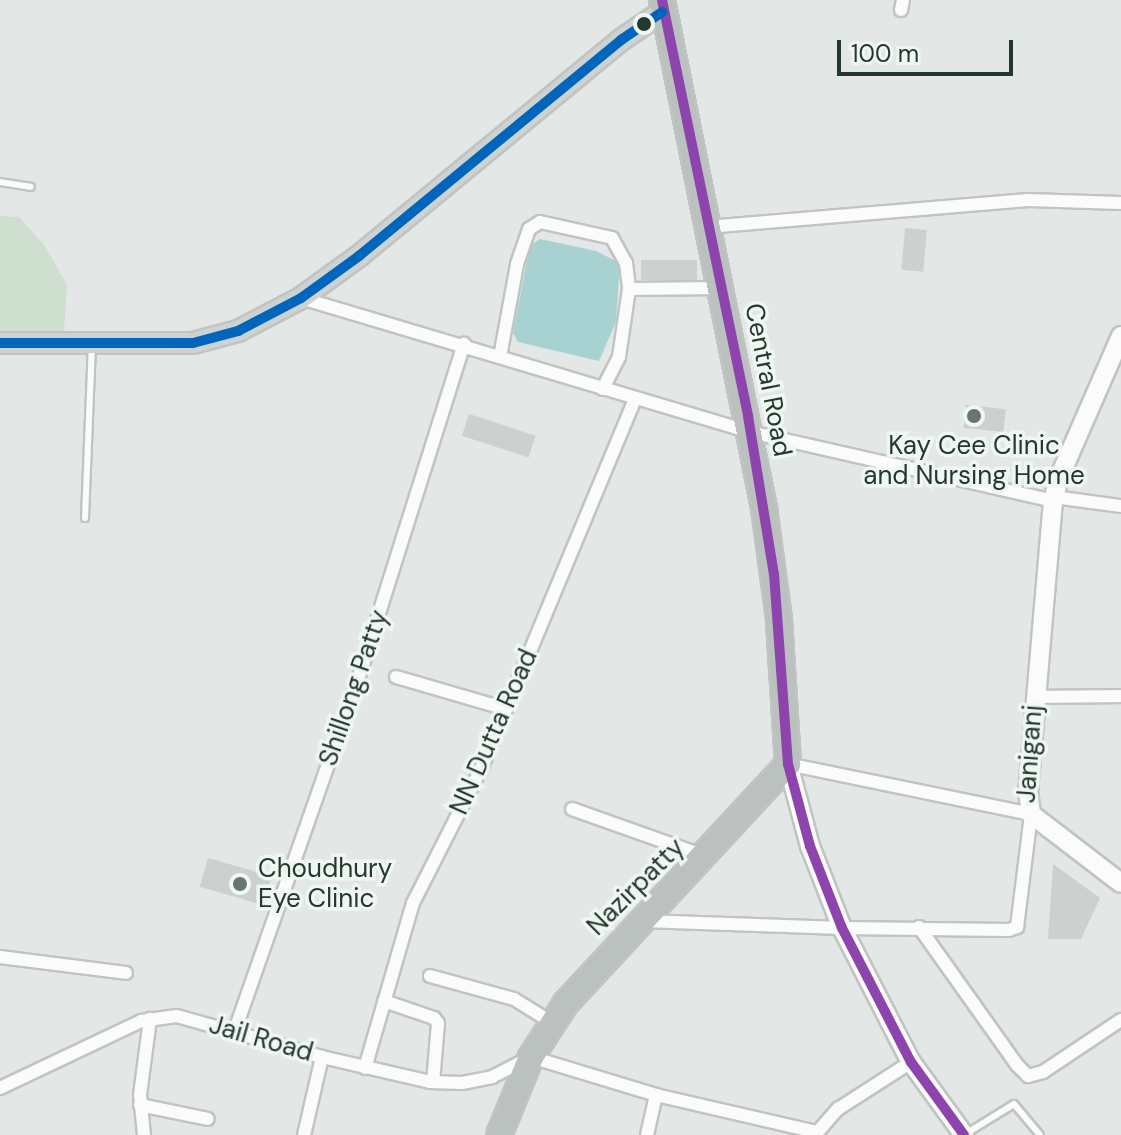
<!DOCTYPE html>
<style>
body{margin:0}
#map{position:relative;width:1121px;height:1135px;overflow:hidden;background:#e3e7e5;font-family:"DM Sans",sans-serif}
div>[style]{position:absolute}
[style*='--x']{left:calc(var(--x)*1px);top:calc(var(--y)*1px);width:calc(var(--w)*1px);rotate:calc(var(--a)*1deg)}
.green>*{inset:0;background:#cedfd0}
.water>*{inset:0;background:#a8d2d1}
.building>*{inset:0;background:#ccd0ce;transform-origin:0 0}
.roads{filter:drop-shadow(2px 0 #c0c4c2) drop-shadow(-2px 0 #c0c4c2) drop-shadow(0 2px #c0c4c2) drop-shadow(0 -2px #c0c4c2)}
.lane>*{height:6px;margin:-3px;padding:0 3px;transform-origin:3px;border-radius:3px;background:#fbfbfb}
.street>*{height:12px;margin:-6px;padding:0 6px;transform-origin:6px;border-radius:6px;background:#fbfbfb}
.secondary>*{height:18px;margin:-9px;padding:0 9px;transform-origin:9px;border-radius:9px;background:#fbfbfb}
.primary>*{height:20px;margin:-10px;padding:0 10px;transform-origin:10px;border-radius:10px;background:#ced3d1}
.highway>*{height:24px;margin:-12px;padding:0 12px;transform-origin:12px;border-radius:12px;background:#bac1be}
.bus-1>*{height:10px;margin:-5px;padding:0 5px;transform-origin:5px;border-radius:5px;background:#8e44ad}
.bus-2>*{height:10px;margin:-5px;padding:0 5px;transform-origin:5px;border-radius:5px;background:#0065bd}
.dots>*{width:22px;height:22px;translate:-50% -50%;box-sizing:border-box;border:4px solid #f0f6f2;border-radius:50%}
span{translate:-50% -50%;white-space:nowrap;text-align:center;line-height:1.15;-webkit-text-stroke:7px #f0f6f2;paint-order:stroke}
.street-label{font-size:26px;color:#23382f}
.poi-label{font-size:26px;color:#23382f}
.left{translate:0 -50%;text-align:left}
.scale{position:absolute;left:837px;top:40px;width:176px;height:36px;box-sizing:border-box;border:4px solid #23382f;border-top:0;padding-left:10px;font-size:24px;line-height:28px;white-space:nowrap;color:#23382f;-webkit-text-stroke:6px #f0f6f2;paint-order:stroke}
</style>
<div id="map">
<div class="green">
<div style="clip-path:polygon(0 216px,19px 217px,45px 246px,67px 285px,64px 331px,38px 337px,0 337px)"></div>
</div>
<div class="water">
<div style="clip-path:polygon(540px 239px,596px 251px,620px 263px,616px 322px,599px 361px,518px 342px,513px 333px,530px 246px)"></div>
</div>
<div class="building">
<div style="left:905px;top:228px;width:22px;height:42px;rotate:5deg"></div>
<div style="left:641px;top:260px;width:56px;height:20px"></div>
<div style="left:966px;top:405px;width:40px;height:23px;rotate:6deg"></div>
<div style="left:469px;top:414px;width:70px;height:23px;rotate:18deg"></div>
<div style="left:208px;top:858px;width:66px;height:30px;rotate:16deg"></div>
<div style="clip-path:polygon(1053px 864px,1100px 898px,1081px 939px,1048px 939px)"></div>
</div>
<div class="roads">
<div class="lane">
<div style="--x:0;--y:182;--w:31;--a:9"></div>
<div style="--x:85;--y:518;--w:173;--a:-87.7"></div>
<div style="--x:967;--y:1133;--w:55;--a:-31.7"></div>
<div style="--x:1014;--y:1104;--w:40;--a:50"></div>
</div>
<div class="street">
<div style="--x:901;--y:10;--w:10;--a:-79"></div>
<div style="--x:707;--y:227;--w:322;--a:-4.8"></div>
<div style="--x:1028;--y:200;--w:93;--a:1.8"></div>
<div style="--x:629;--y:289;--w:92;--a:-0.6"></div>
<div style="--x:301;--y:298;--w:469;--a:16.6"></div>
<div style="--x:750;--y:432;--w:311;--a:12.8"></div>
<div style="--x:500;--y:357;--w:95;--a:-79.6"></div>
<div style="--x:517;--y:264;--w:37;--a:-71"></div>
<div style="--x:529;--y:229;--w:13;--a:-32"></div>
<div style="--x:540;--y:222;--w:74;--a:12.5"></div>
<div style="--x:612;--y:238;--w:29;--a:61"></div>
<div style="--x:626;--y:263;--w:26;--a:83"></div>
<div style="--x:629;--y:289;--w:69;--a:98.4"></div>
<div style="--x:619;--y:357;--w:36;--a:117"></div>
<div style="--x:1054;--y:497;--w:68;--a:7.7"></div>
<div style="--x:396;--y:677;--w:115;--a:16.2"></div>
<div style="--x:1035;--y:697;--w:86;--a:-0.7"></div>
<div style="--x:572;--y:809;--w:141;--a:19.5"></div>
<div style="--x:643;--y:921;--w:199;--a:2"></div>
<div style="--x:842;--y:928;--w:167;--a:0.7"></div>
<div style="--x:1009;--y:930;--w:9;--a:-21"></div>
<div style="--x:1017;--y:927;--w:114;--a:-82.9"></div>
<div style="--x:1031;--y:814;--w:248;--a:-168.4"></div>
<div style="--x:919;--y:927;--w:169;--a:54.6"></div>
<div style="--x:1017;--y:1065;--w:16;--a:45"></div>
<div style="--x:1028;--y:1076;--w:16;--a:-15"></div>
<div style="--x:1043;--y:1072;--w:94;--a:-33.7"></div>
<div style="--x:0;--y:957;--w:127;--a:7.2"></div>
<div style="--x:430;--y:976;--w:87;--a:15.3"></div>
<div style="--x:514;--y:999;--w:44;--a:31.9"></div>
<div style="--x:384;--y:1001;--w:53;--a:18.8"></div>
<div style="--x:434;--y:1018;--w:6;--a:51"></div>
<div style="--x:438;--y:1023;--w:59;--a:94.8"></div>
<div style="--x:235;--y:1030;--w:388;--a:-70.7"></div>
<div style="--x:363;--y:664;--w:336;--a:-72.5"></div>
<div style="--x:365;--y:1068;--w:172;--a:-73.8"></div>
<div style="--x:413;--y:903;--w:150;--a:-63.1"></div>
<div style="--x:481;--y:769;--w:401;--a:-67.4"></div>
<div style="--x:0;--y:1088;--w:156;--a:-25.4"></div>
<div style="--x:141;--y:1021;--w:36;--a:-8"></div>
<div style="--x:177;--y:1016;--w:151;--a:15.8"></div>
<div style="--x:322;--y:1057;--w:111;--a:13"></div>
<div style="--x:430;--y:1082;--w:32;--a:2"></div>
<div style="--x:462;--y:1083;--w:31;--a:-11"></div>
<div style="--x:492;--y:1077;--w:44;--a:-27.1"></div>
<div style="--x:531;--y:1057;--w:131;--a:16.9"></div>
<div style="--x:656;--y:1095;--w:164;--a:13"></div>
<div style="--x:140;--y:1105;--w:69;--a:11.6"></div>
<div style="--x:144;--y:1135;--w:40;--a:-95.7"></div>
<div style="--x:140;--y:1095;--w:77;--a:-82.5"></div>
<div style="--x:304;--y:1135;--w:80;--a:-77"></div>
<div style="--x:647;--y:1135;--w:41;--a:-77.3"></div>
<div style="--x:815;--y:1135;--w:35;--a:-49"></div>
<div style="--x:838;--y:1109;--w:87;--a:-32.8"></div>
</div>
<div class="secondary">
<div style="--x:1121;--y:336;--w:155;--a:113.6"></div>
<div style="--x:1059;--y:478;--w:24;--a:105"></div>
<div style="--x:1053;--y:501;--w:292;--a:94.9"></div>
<div style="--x:1028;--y:792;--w:22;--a:82"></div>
<div style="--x:1031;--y:814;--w:113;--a:37.5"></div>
<div style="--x:788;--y:764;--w:85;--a:75"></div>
<div style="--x:810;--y:846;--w:88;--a:68.7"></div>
<div style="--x:842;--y:928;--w:151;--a:62.8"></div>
<div style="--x:911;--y:1062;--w:90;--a:54"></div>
</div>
<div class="primary">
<div style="--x:0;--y:343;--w:193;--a:0"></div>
<div style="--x:193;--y:343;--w:47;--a:-14.9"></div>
<div style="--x:238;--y:331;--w:71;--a:-27.6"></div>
<div style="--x:301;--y:298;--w:72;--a:-35.9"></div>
<div style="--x:359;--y:256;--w:340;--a:-39.5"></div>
<div style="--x:621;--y:40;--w:50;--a:-34.3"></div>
</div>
<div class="highway">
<div style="--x:499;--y:1135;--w:84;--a:-67.7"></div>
<div style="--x:531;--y:1057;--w:64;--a:-57.1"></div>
<div style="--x:566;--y:1003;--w:326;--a:-47.1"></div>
<div style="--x:788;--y:764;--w:145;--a:-93.6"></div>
<div style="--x:779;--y:619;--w:112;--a:-97.7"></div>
<div style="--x:764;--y:508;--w:518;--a:-101.35"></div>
</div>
</div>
<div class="bus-1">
<div style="--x:662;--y:0;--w:425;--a:78.3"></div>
<div style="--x:748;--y:416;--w:160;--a:80.7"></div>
<div style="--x:774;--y:574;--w:191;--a:85.8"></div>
<div style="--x:788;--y:764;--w:85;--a:75"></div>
<div style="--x:810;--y:846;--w:88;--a:68.7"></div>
<div style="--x:842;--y:928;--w:151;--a:62.8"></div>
<div style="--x:911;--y:1062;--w:90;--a:54"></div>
</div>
<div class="bus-2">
<div style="--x:0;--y:343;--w:193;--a:0"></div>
<div style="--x:193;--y:343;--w:47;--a:-14.9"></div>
<div style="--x:238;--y:331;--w:71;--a:-27.6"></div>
<div style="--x:301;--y:298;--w:72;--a:-35.9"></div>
<div style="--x:359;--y:256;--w:340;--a:-39.5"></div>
<div style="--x:621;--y:40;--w:50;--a:-34.3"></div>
</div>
<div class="dots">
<div style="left:644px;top:24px;background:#23382f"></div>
<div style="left:974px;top:416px;background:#66756f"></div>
<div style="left:240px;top:884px;background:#66756f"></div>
</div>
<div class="street-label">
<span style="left:768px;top:380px;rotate:79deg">Central Road</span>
<span style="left:354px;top:688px;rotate:-71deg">Shillong Patty</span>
<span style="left:494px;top:732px;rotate:-66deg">NN Dutta Road</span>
<span style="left:1030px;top:754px;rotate:-86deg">Janiganj</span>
<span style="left:636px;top:887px;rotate:-45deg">Nazirpatty</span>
<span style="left:261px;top:1039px;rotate:16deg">Jail Road</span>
</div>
<div class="poi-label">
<span style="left:974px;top:461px">Kay Cee Clinic<br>and Nursing Home</span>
<span class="left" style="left:258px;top:884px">Choudhury<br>Eye Clinic</span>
</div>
<div class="scale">100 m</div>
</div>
